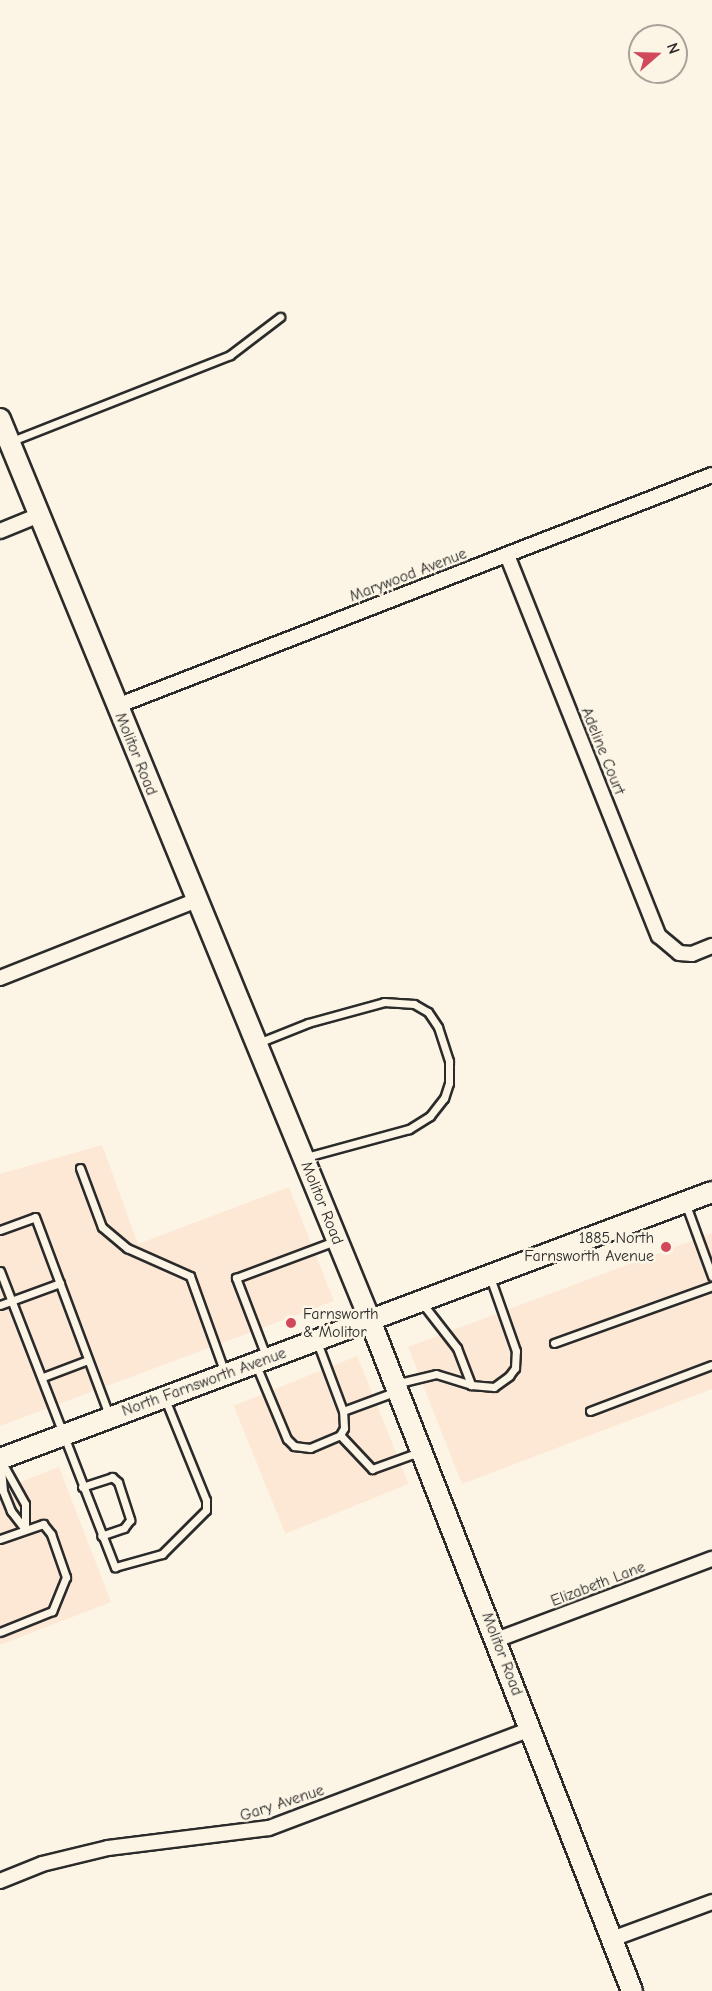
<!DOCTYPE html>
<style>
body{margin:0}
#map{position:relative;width:712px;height:1991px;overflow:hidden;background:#fcf5e5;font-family:"Comic Neue",sans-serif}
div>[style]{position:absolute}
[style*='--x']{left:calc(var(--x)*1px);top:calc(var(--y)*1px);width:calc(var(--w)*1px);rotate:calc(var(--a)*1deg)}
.built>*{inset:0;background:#fce8d4;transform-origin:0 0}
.roads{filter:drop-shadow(2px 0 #2b2b2b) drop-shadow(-2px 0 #2b2b2b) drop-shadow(0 2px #2b2b2b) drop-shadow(0 -2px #2b2b2b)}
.lane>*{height:7px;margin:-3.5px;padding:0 3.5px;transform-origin:3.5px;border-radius:3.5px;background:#fcf5e5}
.street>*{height:14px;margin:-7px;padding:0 7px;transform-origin:7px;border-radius:7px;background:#fcf5e5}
.secondary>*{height:20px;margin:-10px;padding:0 10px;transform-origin:10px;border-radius:10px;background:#fcf5e5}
.dots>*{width:16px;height:16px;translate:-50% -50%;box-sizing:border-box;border:3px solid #fcf5e5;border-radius:50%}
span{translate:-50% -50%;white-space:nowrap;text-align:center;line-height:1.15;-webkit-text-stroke:5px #fcf5e5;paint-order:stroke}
.street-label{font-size:16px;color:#2b2b2b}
.poi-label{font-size:16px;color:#2b2b2b}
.right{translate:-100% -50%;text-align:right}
.left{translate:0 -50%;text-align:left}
.north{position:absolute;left:628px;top:24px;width:60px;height:60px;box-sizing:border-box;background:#fcf5e5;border:2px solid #a8a49b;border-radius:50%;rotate:70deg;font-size:16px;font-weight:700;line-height:24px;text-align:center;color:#2b2b2b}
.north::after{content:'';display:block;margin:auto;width:21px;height:27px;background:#d1495b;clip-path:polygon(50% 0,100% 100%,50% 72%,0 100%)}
</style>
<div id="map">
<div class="built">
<div style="clip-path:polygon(102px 1145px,138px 1244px,289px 1187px,334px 1301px,0 1426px,0 1174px)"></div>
<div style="clip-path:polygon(712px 1233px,712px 1389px,462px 1484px,408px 1347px)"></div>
<div style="left:357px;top:1356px;width:138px;height:133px;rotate:68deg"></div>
<div style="clip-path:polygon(59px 1467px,111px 1602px,0 1645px,0 1490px)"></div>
</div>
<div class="roads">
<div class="lane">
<div style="--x:12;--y:441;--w:234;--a:-21.5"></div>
<div style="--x:230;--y:355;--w:63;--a:-37.2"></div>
<div style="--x:258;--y:1043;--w:54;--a:-21.8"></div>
<div style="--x:308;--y:1023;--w:79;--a:-15.4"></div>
<div style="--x:384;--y:1002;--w:30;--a:4"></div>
<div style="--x:414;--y:1004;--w:16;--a:30"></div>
<div style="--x:428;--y:1012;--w:18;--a:56"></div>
<div style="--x:438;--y:1027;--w:36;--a:72"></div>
<div style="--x:449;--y:1061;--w:22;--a:90"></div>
<div style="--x:449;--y:1083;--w:16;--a:108"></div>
<div style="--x:444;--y:1098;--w:23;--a:128"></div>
<div style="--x:430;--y:1116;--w:25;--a:148"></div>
<div style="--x:409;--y:1129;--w:107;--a:164.8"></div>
<div style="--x:80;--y:1168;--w:63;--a:69.6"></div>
<div style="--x:102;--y:1227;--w:33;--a:40"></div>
<div style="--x:127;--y:1248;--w:69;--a:24"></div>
<div style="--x:190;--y:1276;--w:103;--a:70.2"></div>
<div style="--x:686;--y:1205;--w:76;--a:69.9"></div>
<div style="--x:0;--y:1230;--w:37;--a:-20"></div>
<div style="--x:35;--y:1217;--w:211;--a:69.5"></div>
<div style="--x:0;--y:1271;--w:318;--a:68.8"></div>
<div style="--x:115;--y:1567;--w:49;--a:-15.5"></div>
<div style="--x:162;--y:1554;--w:62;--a:-45"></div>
<div style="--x:206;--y:1510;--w:10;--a:-90"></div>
<div style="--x:206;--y:1500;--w:109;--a:-112.1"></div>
<div style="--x:422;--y:1303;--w:57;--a:52.1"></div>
<div style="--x:457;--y:1348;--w:40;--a:69"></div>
<div style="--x:0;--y:1305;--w:64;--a:-20.1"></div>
<div style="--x:554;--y:1343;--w:168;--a:-19.8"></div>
<div style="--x:266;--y:1356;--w:84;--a:-111"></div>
<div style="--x:236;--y:1278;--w:106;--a:-20.5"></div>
<div style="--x:256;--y:1365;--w:80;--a:67.3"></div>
<div style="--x:287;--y:1439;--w:10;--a:45"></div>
<div style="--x:294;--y:1446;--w:16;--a:7"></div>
<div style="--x:310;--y:1448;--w:33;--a:-23"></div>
<div style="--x:340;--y:1435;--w:8;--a:-60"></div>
<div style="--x:344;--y:1428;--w:17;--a:-93"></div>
<div style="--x:343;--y:1411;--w:74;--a:-110.6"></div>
<div style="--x:43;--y:1377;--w:48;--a:-20.7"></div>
<div style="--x:395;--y:1384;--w:42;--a:-13.7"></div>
<div style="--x:436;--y:1374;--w:37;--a:17"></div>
<div style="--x:471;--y:1385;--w:23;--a:5"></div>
<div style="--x:494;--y:1387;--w:19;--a:-36"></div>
<div style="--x:509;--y:1376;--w:10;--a:-53"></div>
<div style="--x:515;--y:1368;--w:17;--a:-87"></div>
<div style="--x:516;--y:1351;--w:78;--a:-109.4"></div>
<div style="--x:343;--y:1411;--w:58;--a:-20.3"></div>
<div style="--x:590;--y:1411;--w:130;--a:-20.7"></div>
<div style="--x:340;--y:1435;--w:47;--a:46.7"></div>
<div style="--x:372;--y:1469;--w:50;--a:-19.9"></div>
<div style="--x:0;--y:1459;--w:51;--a:60.9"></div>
<div style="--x:25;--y:1504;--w:25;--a:90"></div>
<div style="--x:25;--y:1529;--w:23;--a:-128"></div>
<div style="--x:11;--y:1511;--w:22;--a:-112"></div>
<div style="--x:3;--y:1491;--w:32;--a:-95"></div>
<div style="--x:82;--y:1487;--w:32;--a:-18"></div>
<div style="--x:112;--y:1477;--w:8;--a:40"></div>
<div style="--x:118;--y:1482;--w:40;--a:72"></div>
<div style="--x:130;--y:1520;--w:10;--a:127"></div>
<div style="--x:124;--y:1528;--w:24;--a:161"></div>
<div style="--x:0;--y:1539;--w:46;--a:-19.2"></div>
<div style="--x:43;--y:1524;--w:13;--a:51"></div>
<div style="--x:51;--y:1534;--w:46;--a:70.8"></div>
<div style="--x:66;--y:1577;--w:37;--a:112"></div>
<div style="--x:52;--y:1611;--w:56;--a:158"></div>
</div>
<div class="street">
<div style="--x:0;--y:531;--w:42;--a:-22.3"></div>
<div style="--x:507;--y:555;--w:410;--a:68.3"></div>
<div style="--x:659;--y:936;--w:26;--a:40"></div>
<div style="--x:679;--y:953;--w:13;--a:4"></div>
<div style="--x:692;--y:954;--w:22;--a:-22"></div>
<div style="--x:117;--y:706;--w:638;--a:-21.22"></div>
<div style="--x:0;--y:978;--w:212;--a:-21.6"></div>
<div style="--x:496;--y:1640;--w:231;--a:-20.6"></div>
<div style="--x:0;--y:1881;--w:45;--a:-22"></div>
<div style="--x:42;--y:1864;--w:68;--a:-13.6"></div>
<div style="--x:108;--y:1848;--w:162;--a:-7.1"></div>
<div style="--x:269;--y:1828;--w:280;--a:-20.7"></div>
<div style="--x:612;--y:1939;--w:107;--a:-20.3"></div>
</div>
<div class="secondary">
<div style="--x:0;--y:419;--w:974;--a:67.67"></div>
<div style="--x:370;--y:1320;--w:720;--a:68.67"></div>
<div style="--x:0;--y:1459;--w:760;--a:-20.56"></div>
</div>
</div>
<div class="dots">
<div style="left:666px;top:1247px;background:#d1495b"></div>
<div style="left:291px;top:1323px;background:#d1495b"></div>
</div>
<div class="street-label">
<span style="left:408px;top:575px;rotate:-21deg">Marywood Avenue</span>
<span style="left:603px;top:751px;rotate:68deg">Adeline Court</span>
<span style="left:136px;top:754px;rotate:68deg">Molitor Road</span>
<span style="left:322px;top:1203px;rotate:68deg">Molitor Road</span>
<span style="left:204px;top:1382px;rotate:-20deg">North Farnsworth Avenue</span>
<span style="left:598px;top:1584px;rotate:-21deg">Elizabeth Lane</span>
<span style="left:502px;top:1654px;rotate:69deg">Molitor Road</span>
<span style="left:282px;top:1803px;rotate:-18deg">Gary Avenue</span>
</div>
<div class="poi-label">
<span class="right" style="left:654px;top:1247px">1885 North<br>Farnsworth Avenue</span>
<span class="left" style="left:303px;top:1323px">Farnsworth<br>&amp; Molitor</span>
</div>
<div class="north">N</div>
</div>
